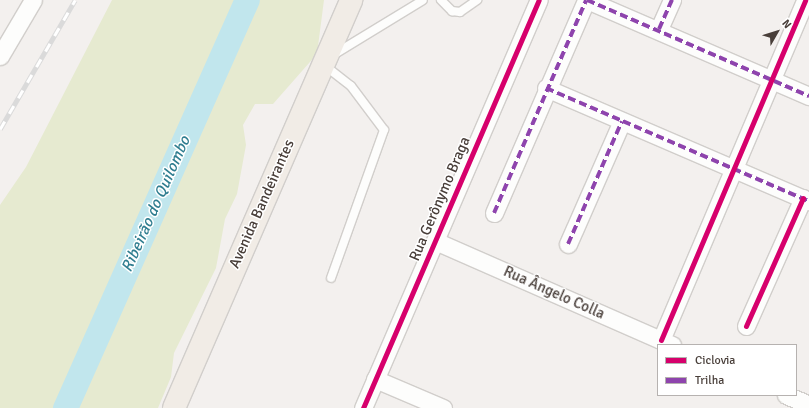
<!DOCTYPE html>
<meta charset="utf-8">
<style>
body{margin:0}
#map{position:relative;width:809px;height:408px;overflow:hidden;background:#f3f0ee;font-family:Signika,sans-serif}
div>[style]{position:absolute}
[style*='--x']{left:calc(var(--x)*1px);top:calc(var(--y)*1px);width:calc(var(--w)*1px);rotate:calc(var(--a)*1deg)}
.green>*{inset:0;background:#e6ead0}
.river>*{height:25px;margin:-12.5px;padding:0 12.5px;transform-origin:12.5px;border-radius:12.5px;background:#c1e6ed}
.roads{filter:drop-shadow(1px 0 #d1cecb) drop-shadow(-1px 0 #d1cecb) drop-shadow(0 1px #d1cecb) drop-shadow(0 -1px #d1cecb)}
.service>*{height:8px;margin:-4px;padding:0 4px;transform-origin:4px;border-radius:4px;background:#fdfdfc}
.minor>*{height:17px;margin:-8.5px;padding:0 8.5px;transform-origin:8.5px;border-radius:8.5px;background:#fdfdfc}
.primary>*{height:22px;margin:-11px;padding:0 11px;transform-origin:11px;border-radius:11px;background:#f1ece6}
.rail>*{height:4.5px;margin-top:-2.25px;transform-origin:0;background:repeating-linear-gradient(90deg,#fff 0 9px,#dadada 0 18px);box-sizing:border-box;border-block:1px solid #dadada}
.quiet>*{height:4px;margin-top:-2px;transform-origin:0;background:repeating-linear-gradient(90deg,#8e44ad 0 8px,transparent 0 12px)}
.cycleway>*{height:5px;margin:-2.5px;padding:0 2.5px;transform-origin:2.5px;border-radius:2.5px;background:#d6006c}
span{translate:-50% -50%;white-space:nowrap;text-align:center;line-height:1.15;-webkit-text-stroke:3px #fff;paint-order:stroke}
.street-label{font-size:15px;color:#493f3a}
.water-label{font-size:16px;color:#307e90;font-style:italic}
.legend{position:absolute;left:657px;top:344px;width:140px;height:52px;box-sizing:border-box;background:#fff;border:1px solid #b6b2b0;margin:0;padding:5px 7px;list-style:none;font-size:12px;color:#493f3a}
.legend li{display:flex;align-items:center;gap:8px;height:20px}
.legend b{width:20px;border:1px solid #b6b2b0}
.north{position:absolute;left:757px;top:12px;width:40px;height:40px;-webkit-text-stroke:3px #fff;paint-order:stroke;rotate:51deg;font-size:11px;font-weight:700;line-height:16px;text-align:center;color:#493f3a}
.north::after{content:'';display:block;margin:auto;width:14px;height:18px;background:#493f3a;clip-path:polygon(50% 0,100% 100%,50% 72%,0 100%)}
</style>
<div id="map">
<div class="green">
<div style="clip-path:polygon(112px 0,324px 0,317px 54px,273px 104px,255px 104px,243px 125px,246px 145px,237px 194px,225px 219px,216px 268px,174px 353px,171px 377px,158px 408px,0 408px,0 205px,26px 167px)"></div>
</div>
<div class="river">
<div style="--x:65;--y:408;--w:447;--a:-66"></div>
</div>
<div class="roads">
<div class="service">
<div style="--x:441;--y:0;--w:16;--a:45"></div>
<div style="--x:452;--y:11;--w:8;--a:7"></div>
<div style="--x:460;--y:12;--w:21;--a:-35"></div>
<div style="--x:333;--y:55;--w:105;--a:-31.4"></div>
<div style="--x:324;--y:65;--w:34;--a:38"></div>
<div style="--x:351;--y:86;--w:55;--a:53.1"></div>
<div style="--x:384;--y:130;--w:157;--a:109.7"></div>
</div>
<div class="minor">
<div style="--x:587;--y:0;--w:242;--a:23.4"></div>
<div style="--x:659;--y:29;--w:32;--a:-66"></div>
<div style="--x:0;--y:56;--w:65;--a:-59.5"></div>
<div style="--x:546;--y:88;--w:286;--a:23.3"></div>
<div style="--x:494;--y:213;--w:232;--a:-66.6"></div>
<div style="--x:435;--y:241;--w:259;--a:23.7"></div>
<div style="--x:568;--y:244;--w:134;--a:-66.3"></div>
<div style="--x:746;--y:326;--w:140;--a:-66"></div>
<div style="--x:661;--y:340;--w:369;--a:-67"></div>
<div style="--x:375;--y:379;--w:74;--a:23.1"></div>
<div style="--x:786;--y:395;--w:25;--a:23"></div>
<div style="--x:363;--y:408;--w:444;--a:-66.7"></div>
</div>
<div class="primary">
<div style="--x:174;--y:408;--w:445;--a:-66.5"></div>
</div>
</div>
<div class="rail">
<div style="--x:0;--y:129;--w:149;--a:-59.8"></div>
</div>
<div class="quiet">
<div style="--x:587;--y:0;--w:242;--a:23.4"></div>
<div style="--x:659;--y:29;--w:32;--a:-66"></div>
<div style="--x:546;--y:88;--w:286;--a:23.3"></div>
<div style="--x:494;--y:213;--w:232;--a:-66.6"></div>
<div style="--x:568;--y:244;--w:134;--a:-66.3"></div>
</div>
<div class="cycleway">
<div style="--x:746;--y:326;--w:140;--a:-66"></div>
<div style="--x:661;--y:340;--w:369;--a:-67"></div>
<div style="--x:363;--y:408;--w:444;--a:-66.7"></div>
</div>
<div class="street-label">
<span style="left:440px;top:199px;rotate:-67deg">Rua Gerônymo Braga</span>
<span style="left:262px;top:204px;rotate:-66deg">Avenida Bandeirantes</span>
<span style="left:554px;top:293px;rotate:24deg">Rua Ângelo Colla</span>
</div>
<div class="water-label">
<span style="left:156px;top:204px;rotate:-66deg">Ribeirão do Quilombo</span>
</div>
<ul class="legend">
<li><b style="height:5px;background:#d6006c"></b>Ciclovia</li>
<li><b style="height:5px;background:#8e44ad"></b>Trilha</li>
</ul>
<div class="north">N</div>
</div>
